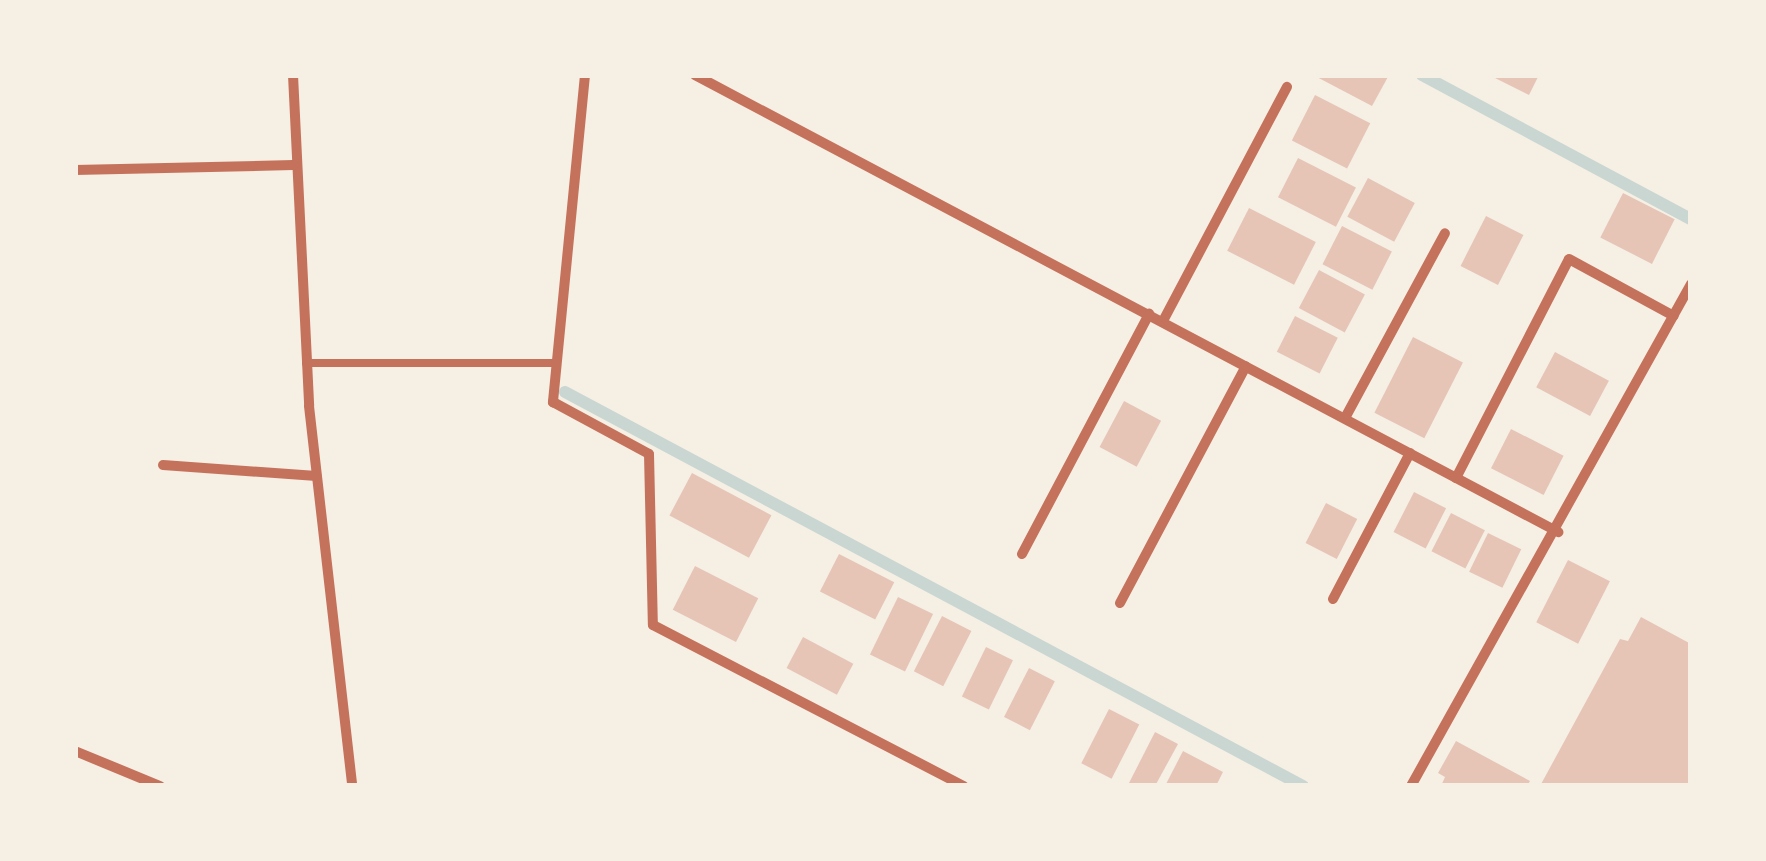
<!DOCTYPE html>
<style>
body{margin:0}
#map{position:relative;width:1766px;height:861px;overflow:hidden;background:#f6efe4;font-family:Montserrat,sans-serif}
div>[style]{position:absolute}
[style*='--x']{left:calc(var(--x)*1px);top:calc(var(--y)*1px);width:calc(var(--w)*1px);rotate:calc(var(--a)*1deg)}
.stream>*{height:12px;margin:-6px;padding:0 6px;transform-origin:6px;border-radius:6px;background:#c9d6d2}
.building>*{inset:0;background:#e6c5b7;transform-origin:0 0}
.service>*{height:8px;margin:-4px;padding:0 4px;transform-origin:4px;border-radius:4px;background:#c5725c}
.minor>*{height:10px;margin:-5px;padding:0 5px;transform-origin:5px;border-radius:5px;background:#c5725c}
span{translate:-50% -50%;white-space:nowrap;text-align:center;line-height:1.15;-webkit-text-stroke:9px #f6efe4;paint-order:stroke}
.frame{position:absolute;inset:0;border:78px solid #f6efe4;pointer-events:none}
</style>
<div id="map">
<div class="stream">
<div style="--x:1422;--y:75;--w:305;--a:28.2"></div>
<div style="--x:565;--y:392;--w:837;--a:28.1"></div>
</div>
<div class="building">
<div style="clip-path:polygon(1313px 75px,1389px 75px,1372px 106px)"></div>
<div style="clip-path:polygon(1489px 75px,1539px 75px,1529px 95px)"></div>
<div style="left:1315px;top:95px;width:62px;height:51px;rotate:27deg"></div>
<div style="left:1298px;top:158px;width:65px;height:44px;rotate:27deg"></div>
<div style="left:1368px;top:178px;width:53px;height:44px;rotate:28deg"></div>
<div style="left:1623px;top:193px;width:58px;height:50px;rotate:27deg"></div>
<div style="left:1249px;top:208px;width:75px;height:48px;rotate:27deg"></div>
<div style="left:1486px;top:216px;width:42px;height:56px;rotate:27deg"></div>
<div style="left:1342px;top:226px;width:56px;height:43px;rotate:27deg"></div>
<div style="left:1319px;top:270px;width:52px;height:43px;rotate:28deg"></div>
<div style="left:1295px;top:316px;width:48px;height:40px;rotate:27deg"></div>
<div style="left:1413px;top:337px;width:56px;height:85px;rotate:27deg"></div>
<div style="left:1555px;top:352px;width:61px;height:40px;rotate:28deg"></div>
<div style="left:1124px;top:401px;width:42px;height:52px;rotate:28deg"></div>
<div style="left:1511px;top:429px;width:59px;height:44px;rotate:27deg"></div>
<div style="left:692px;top:473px;width:90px;height:48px;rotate:28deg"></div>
<div style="left:1414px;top:492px;width:36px;height:45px;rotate:27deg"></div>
<div style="left:1326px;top:503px;width:35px;height:45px;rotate:27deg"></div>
<div style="left:1451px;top:513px;width:38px;height:43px;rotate:27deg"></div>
<div style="left:1488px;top:533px;width:37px;height:43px;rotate:26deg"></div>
<div style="left:839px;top:554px;width:62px;height:42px;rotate:27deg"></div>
<div style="left:1568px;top:560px;width:47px;height:70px;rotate:27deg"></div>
<div style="left:695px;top:566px;width:71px;height:49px;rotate:27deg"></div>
<div style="left:898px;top:597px;width:39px;height:64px;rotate:26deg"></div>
<div style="left:942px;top:616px;width:33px;height:62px;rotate:27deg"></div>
<div style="clip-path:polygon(1641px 617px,1691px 644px,1691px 786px,1540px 786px,1620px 639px,1628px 641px)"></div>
<div style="left:803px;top:637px;width:57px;height:35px;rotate:28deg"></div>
<div style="left:986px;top:647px;width:30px;height:55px;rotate:26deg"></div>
<div style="left:1029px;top:668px;width:29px;height:55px;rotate:27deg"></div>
<div style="left:1109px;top:709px;width:34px;height:61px;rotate:27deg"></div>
<div style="clip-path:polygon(1155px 732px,1178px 744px,1155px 786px,1134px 786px,1129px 783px)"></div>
<div style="clip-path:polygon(1456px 741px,1530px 781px,1527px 786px,1441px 786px,1445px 777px,1438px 773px)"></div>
<div style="clip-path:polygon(1183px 751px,1223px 772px,1216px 786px,1165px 786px)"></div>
</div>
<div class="service">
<div style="--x:306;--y:363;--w:250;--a:0"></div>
</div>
<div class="minor">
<div style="--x:293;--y:75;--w:331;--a:87.2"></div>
<div style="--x:309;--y:406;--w:382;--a:83.5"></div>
<div style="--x:585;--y:75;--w:329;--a:95.6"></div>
<div style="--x:553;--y:402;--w:109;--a:28.4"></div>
<div style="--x:649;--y:454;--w:171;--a:88.7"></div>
<div style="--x:653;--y:625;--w:350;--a:27.4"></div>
<div style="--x:695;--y:75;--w:977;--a:27.9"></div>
<div style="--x:75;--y:170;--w:218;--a:-1.3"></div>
<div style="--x:1163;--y:321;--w:265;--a:-62.1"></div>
<div style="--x:1345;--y:418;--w:210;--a:-61.6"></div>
<div style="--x:163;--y:465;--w:154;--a:4.1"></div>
<div style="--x:1456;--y:478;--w:246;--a:-62.7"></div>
<div style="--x:1569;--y:259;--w:119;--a:28.5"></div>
<div style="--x:1022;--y:554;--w:272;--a:-62.1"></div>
<div style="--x:1333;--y:599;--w:165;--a:-62.2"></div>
<div style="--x:1120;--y:603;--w:268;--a:-62"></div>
<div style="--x:75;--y:751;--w:92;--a:22.4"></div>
<div style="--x:1411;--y:786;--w:575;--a:-60.85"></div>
</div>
<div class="frame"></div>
</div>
